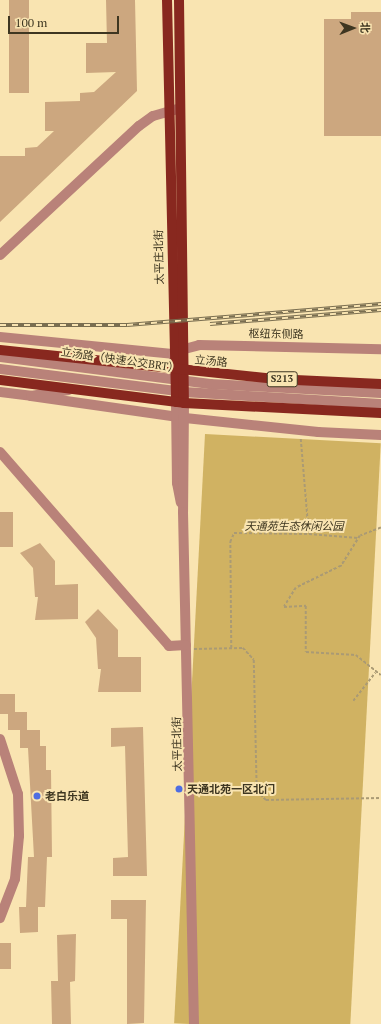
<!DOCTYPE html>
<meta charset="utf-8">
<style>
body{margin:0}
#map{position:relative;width:381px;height:1024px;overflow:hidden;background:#f9e4b1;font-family:"PT Serif","Noto Sans SC",serif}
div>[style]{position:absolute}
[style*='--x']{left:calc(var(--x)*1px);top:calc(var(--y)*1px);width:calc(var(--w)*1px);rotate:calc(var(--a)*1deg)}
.green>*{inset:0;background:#d0b262;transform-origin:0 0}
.building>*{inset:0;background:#cca77f;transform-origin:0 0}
.path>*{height:1.5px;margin-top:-0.75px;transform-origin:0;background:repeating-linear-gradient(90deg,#aa9a74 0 3px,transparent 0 5px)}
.minor>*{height:10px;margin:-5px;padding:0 5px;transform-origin:5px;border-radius:5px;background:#b98279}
.major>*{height:10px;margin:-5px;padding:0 5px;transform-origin:5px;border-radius:5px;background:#88281f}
.rail>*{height:3.5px;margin-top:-1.75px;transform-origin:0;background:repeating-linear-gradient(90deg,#f9e4b1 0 6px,#7a6e50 0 12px);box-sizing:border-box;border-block:1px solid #7a6e50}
.dots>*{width:11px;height:11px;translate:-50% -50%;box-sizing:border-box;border:2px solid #f9e4b1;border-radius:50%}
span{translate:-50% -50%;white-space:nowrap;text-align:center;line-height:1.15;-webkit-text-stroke:4px #f9e4b1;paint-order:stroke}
.shield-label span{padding:1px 3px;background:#f9e4b1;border:1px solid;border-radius:3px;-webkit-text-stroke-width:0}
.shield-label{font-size:10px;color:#3e3621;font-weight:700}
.street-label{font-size:11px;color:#3e3621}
.park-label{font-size:11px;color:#3d351f;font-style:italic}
.poi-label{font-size:11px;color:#3e3621;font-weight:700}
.left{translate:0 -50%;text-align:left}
.north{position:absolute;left:333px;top:8px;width:40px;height:40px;-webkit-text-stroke:3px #f9e4b1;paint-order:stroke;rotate:89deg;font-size:11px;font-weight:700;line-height:16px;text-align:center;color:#3e3621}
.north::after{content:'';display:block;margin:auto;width:14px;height:18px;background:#3e3621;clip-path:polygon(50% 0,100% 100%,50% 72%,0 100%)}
.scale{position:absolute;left:8px;top:16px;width:111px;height:18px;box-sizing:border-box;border:2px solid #3e3621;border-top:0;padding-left:5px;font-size:12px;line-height:14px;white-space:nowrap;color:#3e3621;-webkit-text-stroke:3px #f9e4b1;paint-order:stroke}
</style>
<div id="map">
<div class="green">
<div style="left:205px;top:434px;width:176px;height:590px;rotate:3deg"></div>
</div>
<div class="building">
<div style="left:9px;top:0;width:20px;height:93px"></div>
<div style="clip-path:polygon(106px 0,135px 0,137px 91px,0 222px,0 156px,25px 156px,25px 148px,37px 147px,54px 131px,45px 131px,45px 102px,80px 101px,80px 93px,94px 92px,116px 72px,86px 73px,86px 43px,107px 43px)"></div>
<div style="clip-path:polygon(351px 12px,381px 12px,381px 136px,324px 136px,324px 19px,351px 19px)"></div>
<div style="left:0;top:512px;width:13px;height:35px"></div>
<div style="clip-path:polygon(40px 543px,55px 561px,55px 585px,78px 584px,78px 619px,35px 620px,38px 597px,35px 597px,33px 568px,20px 553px)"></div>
<div style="clip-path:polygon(98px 609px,118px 630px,118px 657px,141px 657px,141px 692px,98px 692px,101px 669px,98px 669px,96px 638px,85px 622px)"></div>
<div style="clip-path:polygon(0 694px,15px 694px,15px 712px,27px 712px,27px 730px,40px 730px,40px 746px,46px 746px,46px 770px,51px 770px,52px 857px,47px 857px,45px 907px,38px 907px,38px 932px,20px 933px,19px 907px,26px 907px,28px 857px,34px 857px,28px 748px,20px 748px,20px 730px,8px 730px,8px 714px,0 714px)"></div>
<div style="clip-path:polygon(143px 727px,147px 876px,113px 876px,113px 858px,128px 857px,125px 746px,111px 747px,111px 728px)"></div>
<div style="clip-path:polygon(111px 900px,146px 900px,144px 1023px,127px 1024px,127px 919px,111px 919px)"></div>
<div style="clip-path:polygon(76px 934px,75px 981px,70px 982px,71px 1024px,52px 1024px,51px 981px,58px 981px,57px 935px)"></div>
<div style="left:0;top:943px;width:11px;height:26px"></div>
</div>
<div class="path">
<div style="--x:301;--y:439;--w:95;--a:85.2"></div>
<div style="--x:309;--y:534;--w:49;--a:4.7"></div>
<div style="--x:381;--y:528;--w:22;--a:159"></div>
<div style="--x:360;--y:536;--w:36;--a:122"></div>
<div style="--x:341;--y:566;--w:50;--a:153.9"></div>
<div style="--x:296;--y:588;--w:22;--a:122"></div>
<div style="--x:284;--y:607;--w:22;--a:-3"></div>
<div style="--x:306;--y:606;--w:46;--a:90"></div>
<div style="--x:306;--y:652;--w:50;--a:3.4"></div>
<div style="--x:356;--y:655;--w:32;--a:39"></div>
<div style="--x:231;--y:648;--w:106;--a:-90.5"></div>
<div style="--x:230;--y:542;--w:10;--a:-66"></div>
<div style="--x:234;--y:533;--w:75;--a:0.8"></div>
<div style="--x:194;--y:649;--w:49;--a:-1.2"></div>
<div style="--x:243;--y:648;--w:16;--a:47"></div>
<div style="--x:254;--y:660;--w:131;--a:88.7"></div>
<div style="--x:257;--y:791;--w:13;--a:45"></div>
<div style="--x:266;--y:800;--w:115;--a:-1"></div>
<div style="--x:353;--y:701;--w:36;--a:-52"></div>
</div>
<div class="minor">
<div style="--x:0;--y:255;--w:190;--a:-42.9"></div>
<div style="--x:139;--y:126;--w:17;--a:-36"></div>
<div style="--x:153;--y:116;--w:26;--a:-16"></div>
<div style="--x:0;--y:337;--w:173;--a:5.6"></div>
<div style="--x:172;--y:354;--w:10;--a:53"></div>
<div style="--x:177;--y:351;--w:23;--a:-15"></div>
<div style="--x:199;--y:345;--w:182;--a:1.3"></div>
<div style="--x:0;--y:357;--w:212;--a:7.3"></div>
<div style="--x:210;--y:384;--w:171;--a:3"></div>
<div style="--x:0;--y:369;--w:185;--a:7.1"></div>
<div style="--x:184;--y:392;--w:197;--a:3.5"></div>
<div style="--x:0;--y:392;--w:31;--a:7"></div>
<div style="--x:31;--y:396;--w:38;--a:-9"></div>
<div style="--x:31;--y:396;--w:156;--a:8.1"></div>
<div style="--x:185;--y:418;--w:134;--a:6"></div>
<div style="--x:318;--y:432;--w:63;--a:2.7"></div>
<div style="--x:176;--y:402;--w:81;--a:89.3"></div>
<div style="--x:177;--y:483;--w:20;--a:79"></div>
<div style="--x:184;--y:403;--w:109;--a:90.5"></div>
<div style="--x:183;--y:512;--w:512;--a:88.77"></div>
<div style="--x:0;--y:452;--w:257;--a:48.9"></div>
<div style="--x:169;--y:646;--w:17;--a:-3"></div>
<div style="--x:0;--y:739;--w:58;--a:71.9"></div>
<div style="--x:18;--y:794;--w:42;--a:88.6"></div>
<div style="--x:19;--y:836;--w:43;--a:95.3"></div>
<div style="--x:15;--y:879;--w:42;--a:111"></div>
</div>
<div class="major">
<div style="--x:167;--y:0;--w:402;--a:88.7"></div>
<div style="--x:179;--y:0;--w:403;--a:89.3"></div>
<div style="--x:0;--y:350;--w:276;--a:6"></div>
<div style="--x:274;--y:379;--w:107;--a:2.7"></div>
<div style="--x:0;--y:380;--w:185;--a:7.1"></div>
<div style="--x:184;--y:403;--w:197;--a:2.9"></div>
</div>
<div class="rail">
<div style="--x:210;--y:324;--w:172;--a:-4.7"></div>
<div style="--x:0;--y:325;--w:127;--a:0"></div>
<div style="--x:127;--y:325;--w:255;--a:-4.7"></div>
</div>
<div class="dots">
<div style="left:179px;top:789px;background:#4f6de1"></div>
<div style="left:37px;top:796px;background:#4f6de1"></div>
</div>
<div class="shield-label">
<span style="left:282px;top:379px">S213</span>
</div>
<div class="street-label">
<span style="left:159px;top:257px;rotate:-91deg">太平庄北街</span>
<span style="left:276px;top:334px;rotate:1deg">枢纽东侧路</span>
<span style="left:120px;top:360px;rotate:8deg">立汤路（快速公交BRT）</span>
<span style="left:211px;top:361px;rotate:5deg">立汤路</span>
<span style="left:177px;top:744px;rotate:-91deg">太平庄北街</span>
</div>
<div class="park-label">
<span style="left:294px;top:526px">天通苑生态休闲公园</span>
</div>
<div class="poi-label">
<span class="left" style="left:187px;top:789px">天通北苑一区北门</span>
<span class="left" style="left:45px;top:796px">老白乐道</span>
</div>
<div class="north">北</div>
<div class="scale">100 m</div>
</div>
